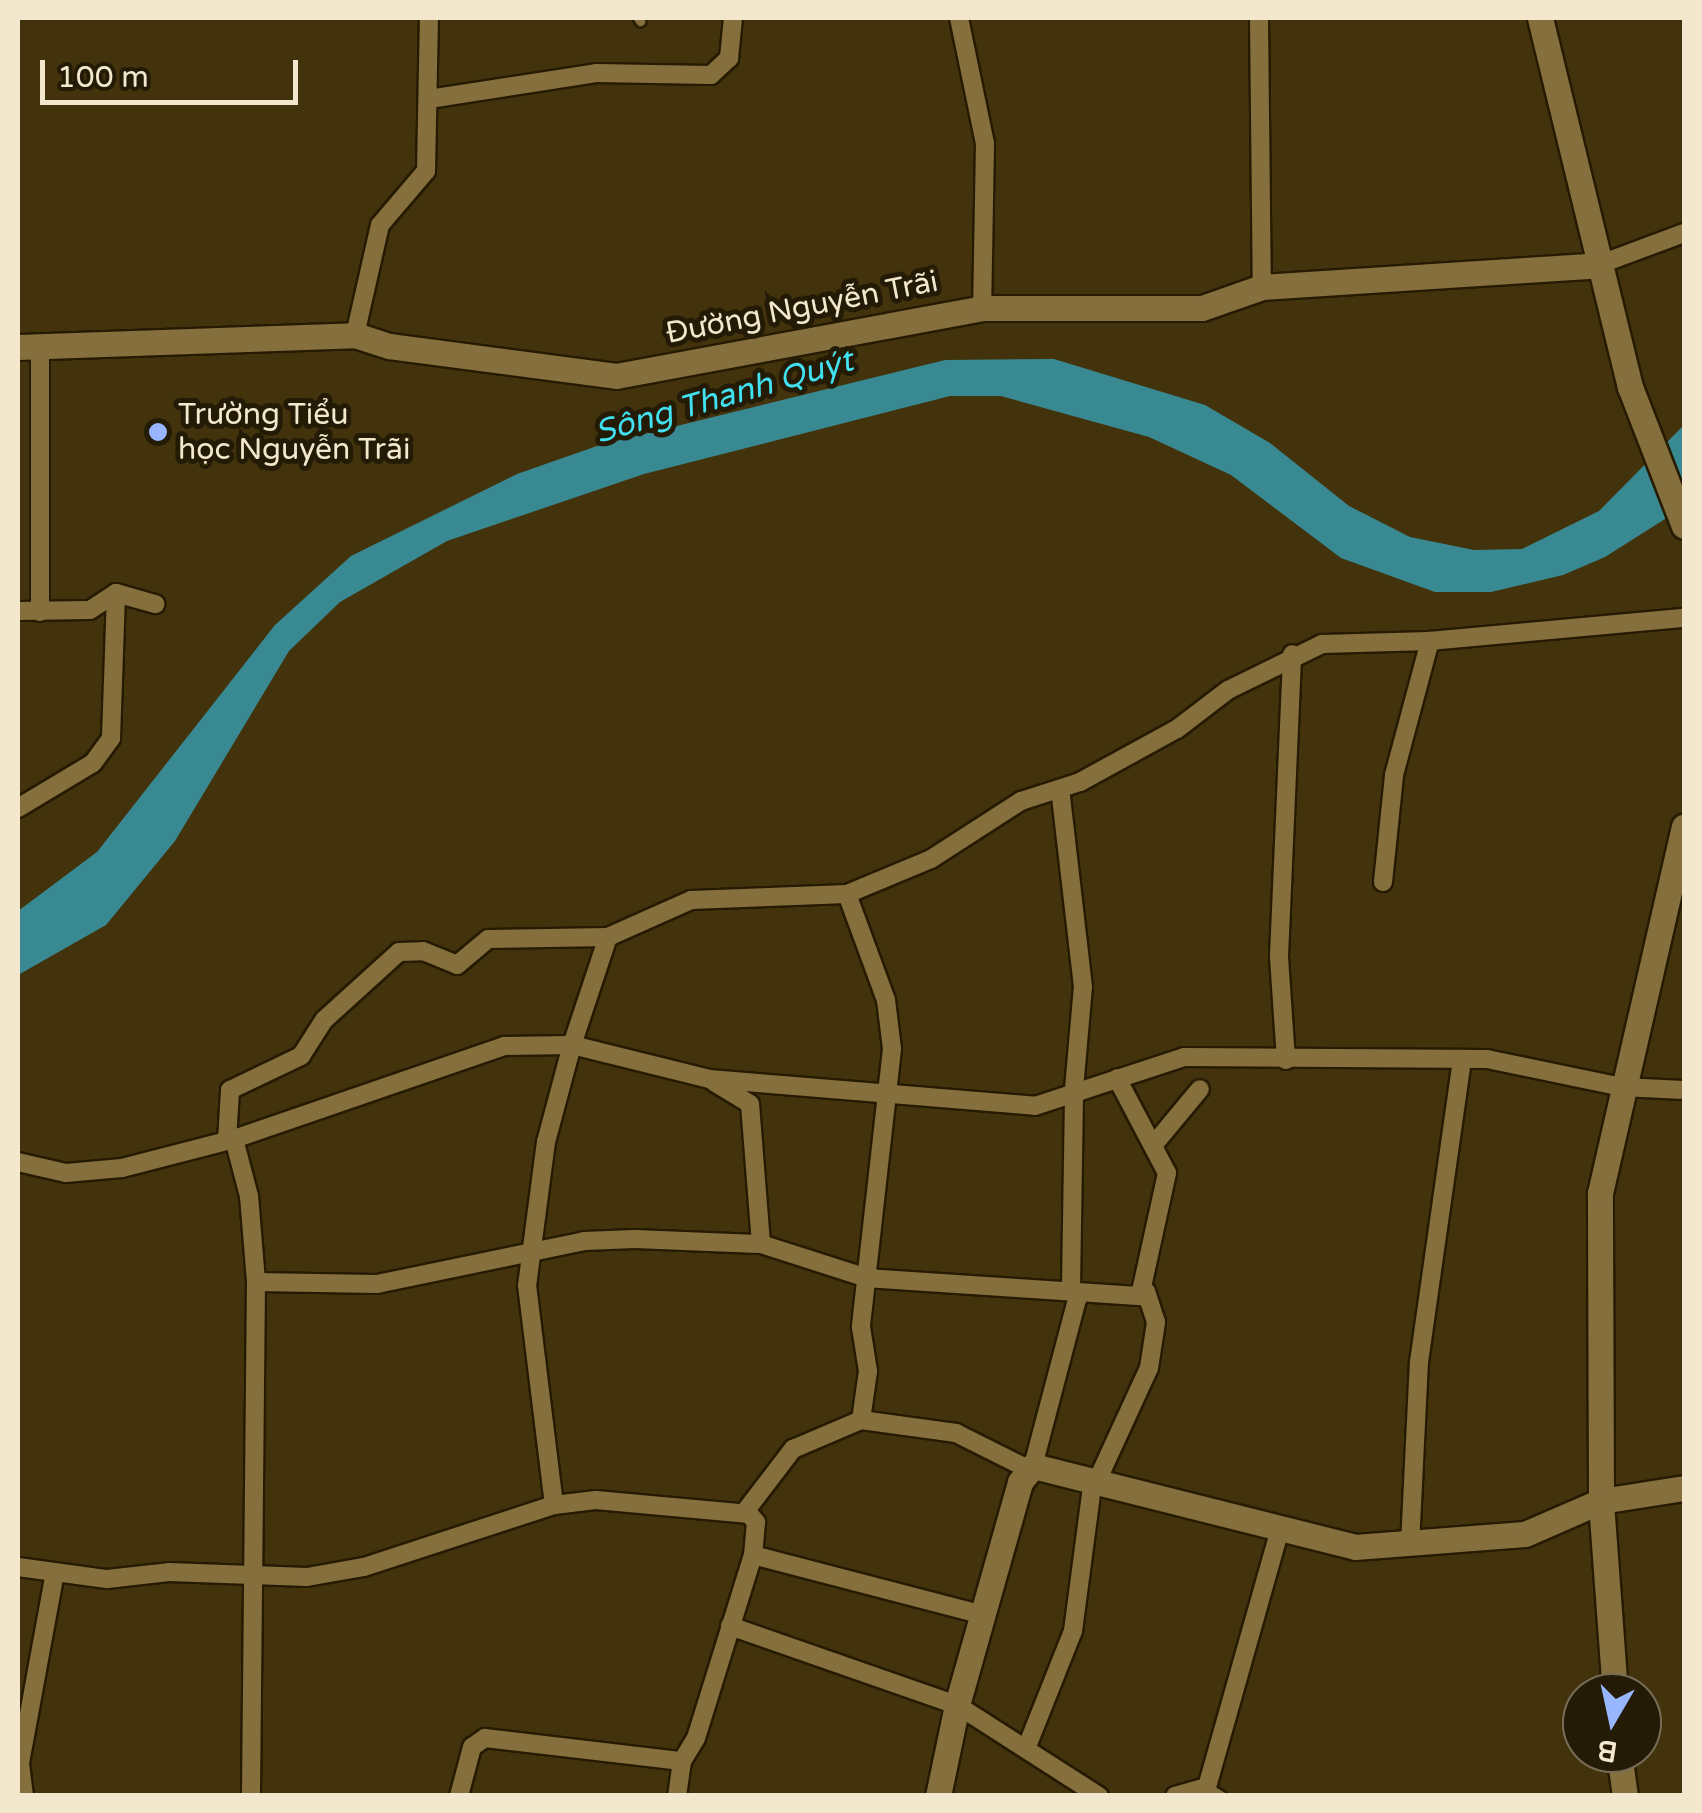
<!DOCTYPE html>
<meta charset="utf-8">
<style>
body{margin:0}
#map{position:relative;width:1702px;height:1813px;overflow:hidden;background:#43330c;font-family:"Varela Round",sans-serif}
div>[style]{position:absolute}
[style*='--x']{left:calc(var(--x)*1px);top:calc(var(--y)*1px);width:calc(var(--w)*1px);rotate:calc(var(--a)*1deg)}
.water>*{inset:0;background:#398993}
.roads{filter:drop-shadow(2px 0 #261b02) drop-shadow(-2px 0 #261b02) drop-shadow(0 2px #261b02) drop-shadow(0 -2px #261b02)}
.lane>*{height:9px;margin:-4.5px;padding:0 4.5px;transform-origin:4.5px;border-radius:4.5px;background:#856f3d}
.street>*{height:18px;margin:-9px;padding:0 9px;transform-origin:9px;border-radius:9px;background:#856f3d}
.secondary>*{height:25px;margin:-12.5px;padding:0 12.5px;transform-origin:12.5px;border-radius:12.5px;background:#856f3d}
.dots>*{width:28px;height:28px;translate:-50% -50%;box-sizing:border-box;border:5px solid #241b07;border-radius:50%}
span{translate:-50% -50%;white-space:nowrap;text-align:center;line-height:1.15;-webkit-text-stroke:10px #241b07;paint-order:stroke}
.street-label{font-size:30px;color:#f3e7cd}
.poi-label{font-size:30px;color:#f3e7cd}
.left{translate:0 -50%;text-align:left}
.water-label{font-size:32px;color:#42e1f2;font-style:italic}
.frame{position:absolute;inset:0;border:20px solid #f3e7cd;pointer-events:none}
.north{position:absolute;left:1562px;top:1673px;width:100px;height:100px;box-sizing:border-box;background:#241b07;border:2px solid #776d56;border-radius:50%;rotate:189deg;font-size:28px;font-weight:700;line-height:40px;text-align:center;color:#f3e7cd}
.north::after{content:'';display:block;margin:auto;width:35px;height:45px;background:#97b6fd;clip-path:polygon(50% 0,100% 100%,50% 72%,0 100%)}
.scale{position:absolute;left:40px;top:60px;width:258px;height:45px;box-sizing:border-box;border:5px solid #f3e7cd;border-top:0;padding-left:12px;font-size:30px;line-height:35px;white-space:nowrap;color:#f3e7cd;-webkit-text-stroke:8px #241b07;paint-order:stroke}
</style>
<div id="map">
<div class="water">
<div style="clip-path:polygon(1054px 359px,1205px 405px,1270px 443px,1349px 506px,1410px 537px,1474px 550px,1522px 549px,1599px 511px,1684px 425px,1684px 497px,1665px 519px,1605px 557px,1563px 575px,1491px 592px,1435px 592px,1341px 558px,1231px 475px,1149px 437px,1001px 396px,950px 396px,644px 474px,447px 541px,340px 602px,289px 651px,175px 841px,106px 925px,18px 975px,18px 911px,97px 852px,275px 625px,351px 556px,517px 474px,600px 445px,945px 360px)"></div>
</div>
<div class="roads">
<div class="lane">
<div style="--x:638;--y:18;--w:4;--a:56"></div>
<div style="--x:1207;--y:1787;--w:17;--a:31"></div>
</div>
<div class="street">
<div style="--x:959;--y:18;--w:128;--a:78.3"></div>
<div style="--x:985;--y:143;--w:165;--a:91"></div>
<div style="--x:1259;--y:18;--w:269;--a:89.4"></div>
<div style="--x:429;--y:99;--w:169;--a:-8.8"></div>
<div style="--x:596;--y:73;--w:115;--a:1"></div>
<div style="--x:711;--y:75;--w:25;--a:-43"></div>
<div style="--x:729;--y:58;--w:40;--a:-84.3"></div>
<div style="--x:1598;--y:265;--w:92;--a:-20.4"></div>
<div style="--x:355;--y:335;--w:113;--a:-77.2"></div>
<div style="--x:380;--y:225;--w:71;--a:-49.6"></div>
<div style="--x:426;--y:171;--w:153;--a:-88.9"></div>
<div style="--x:18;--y:611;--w:72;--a:-0.8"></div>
<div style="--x:90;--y:610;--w:31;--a:-33"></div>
<div style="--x:116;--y:593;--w:41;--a:15.8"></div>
<div style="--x:40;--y:612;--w:263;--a:-90"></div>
<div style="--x:18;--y:808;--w:87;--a:-31"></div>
<div style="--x:93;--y:763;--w:31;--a:-54"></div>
<div style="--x:111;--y:738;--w:145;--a:-88"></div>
<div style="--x:1383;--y:882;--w:108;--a:-84.1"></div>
<div style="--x:1394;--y:775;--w:139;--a:-75"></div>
<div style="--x:847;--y:894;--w:113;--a:69.8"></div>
<div style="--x:886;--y:1000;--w:49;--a:83"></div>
<div style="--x:892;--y:1049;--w:280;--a:96.4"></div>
<div style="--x:861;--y:1327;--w:45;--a:81"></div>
<div style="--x:868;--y:1371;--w:49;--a:98.1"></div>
<div style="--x:1286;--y:1060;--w:104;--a:-93.9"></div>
<div style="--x:1279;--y:956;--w:302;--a:-87.5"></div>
<div style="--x:714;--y:1082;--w:42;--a:31.4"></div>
<div style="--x:750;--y:1104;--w:140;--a:85.5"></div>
<div style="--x:234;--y:1139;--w:59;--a:75.3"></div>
<div style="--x:249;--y:1196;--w:86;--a:85.3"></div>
<div style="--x:256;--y:1282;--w:514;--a:90.56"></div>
<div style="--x:227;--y:1141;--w:51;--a:-86.6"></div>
<div style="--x:230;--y:1090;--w:79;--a:-25.6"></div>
<div style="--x:301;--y:1056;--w:43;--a:-57.4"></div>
<div style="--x:324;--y:1020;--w:101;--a:-42.2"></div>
<div style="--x:399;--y:952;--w:24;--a:-2"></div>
<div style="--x:423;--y:951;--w:37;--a:22"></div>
<div style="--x:457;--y:965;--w:40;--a:-40"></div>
<div style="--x:488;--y:939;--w:120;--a:-1"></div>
<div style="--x:608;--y:937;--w:91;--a:-24"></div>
<div style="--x:691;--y:900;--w:156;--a:-2.2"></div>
<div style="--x:847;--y:894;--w:91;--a:-22.6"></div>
<div style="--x:931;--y:859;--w:107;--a:-32.8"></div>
<div style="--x:1021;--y:801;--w:62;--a:-17.9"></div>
<div style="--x:1080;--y:782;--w:111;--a:-28.7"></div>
<div style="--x:1177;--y:729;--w:64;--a:-37.4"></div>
<div style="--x:1228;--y:690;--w:105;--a:-26.1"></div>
<div style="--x:1322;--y:644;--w:108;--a:-1.6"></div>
<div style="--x:1430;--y:641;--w:255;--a:-5.2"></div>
<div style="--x:1155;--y:1143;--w:70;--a:-50.2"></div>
<div style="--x:18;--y:1162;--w:49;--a:12.9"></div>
<div style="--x:66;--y:1173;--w:56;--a:-5.1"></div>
<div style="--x:122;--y:1168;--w:116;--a:-14.5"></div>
<div style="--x:234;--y:1139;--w:286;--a:-19"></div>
<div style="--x:504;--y:1046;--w:68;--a:-0.8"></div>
<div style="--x:572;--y:1045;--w:114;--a:-71.6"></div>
<div style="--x:256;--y:1282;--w:121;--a:0.9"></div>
<div style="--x:377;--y:1284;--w:211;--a:-11.7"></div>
<div style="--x:584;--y:1241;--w:51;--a:-2.2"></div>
<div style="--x:635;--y:1239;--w:126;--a:2.3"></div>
<div style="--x:761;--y:1244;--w:111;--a:17.8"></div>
<div style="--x:867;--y:1278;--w:274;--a:3.8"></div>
<div style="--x:1140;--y:1296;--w:126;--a:-77.6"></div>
<div style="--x:1167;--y:1173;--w:107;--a:-117.8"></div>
<div style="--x:1033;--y:1466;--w:172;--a:-75.2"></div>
<div style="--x:1077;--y:1300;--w:14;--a:-115"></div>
<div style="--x:1071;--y:1287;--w:198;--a:-89.1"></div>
<div style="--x:1074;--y:1089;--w:102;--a:-85"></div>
<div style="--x:1083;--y:987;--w:199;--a:-96.6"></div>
<div style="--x:1097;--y:1481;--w:124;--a:-65.3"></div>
<div style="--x:1149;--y:1368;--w:47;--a:-81.3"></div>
<div style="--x:1156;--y:1322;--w:32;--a:-108"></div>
<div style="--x:554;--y:1505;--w:221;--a:-97"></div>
<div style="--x:527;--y:1286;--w:145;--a:-82.5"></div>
<div style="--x:546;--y:1142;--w:100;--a:-75"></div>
<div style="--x:572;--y:1045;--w:141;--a:13.9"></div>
<div style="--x:709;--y:1079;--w:327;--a:4.7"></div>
<div style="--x:1035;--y:1106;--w:157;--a:-18.2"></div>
<div style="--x:1184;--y:1057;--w:303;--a:0.4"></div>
<div style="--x:1487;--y:1059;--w:138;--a:11.7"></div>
<div style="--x:1622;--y:1087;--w:62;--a:2.8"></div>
<div style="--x:744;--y:1513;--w:81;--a:-52.6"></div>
<div style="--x:793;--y:1449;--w:74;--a:-23.1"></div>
<div style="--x:861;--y:1420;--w:96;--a:7.8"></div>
<div style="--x:956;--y:1433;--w:80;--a:26.6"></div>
<div style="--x:1410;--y:1545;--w:183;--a:-87.2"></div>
<div style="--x:1419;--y:1362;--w:306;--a:-81.9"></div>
<div style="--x:753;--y:1555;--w:238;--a:14.6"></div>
<div style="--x:18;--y:1567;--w:90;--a:7.7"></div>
<div style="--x:107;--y:1579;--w:62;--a:-6.4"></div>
<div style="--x:169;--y:1572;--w:138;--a:2.1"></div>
<div style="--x:307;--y:1577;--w:58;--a:-10"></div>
<div style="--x:364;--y:1567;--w:200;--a:-18.1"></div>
<div style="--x:554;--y:1505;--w:42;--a:-6.8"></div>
<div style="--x:596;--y:1500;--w:154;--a:5.2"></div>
<div style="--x:749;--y:1514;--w:11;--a:49"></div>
<div style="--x:756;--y:1522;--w:33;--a:95"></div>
<div style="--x:753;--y:1555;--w:192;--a:107.3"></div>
<div style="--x:696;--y:1738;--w:27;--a:121"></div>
<div style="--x:682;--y:1761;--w:35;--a:98"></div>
<div style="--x:730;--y:1626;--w:240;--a:19.2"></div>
<div style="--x:957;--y:1705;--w:169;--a:32.7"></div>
<div style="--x:1026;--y:1749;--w:127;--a:-68.3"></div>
<div style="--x:1073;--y:1631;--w:152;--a:-82.5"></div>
<div style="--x:24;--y:1796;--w:33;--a:-97"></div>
<div style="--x:20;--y:1763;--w:193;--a:-79.6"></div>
<div style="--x:459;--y:1796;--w:51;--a:-75.1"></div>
<div style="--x:472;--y:1747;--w:16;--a:-35"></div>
<div style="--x:485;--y:1738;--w:198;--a:6.7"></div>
<div style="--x:1175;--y:1796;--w:33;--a:-16"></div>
<div style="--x:1207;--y:1787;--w:271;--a:-74.2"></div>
</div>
<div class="secondary">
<div style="--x:1540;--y:18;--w:380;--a:76.3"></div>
<div style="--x:1630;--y:387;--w:149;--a:68.8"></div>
<div style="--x:18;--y:347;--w:337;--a:-2"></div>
<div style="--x:355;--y:335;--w:36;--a:18"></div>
<div style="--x:389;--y:346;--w:229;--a:7.5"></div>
<div style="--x:616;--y:376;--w:372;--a:-10.5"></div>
<div style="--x:982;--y:308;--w:220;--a:0"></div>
<div style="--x:1202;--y:308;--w:64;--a:-19.3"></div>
<div style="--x:1262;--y:287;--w:337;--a:-3.7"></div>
<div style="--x:1615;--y:1693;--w:193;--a:-94.2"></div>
<div style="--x:1601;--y:1501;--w:308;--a:-90.2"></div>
<div style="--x:1600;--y:1193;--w:376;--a:-77.1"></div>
<div style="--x:1619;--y:1753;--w:43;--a:82.1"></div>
<div style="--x:938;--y:1796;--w:93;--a:-78.2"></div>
<div style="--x:957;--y:1705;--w:232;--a:-74.2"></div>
<div style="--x:1020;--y:1482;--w:21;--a:-51"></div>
<div style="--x:1033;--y:1466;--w:332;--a:14.1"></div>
<div style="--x:1355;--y:1547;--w:170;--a:-4.4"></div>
<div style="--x:1525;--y:1534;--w:83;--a:-23.5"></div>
<div style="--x:1601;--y:1501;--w:84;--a:-8.9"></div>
</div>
</div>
<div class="dots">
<div style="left:158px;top:432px;background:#97b6fd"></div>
</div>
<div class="street-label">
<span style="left:802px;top:308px;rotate:-11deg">Đường Nguyễn Trãi</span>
</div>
<div class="poi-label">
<span class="left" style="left:178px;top:432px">Trường Tiểu<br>học Nguyễn Trãi</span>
</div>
<div class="water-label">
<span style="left:724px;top:397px;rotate:-16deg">Sông Thanh Quýt</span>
</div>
<div class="frame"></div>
<div class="north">B</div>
<div class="scale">100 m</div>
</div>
